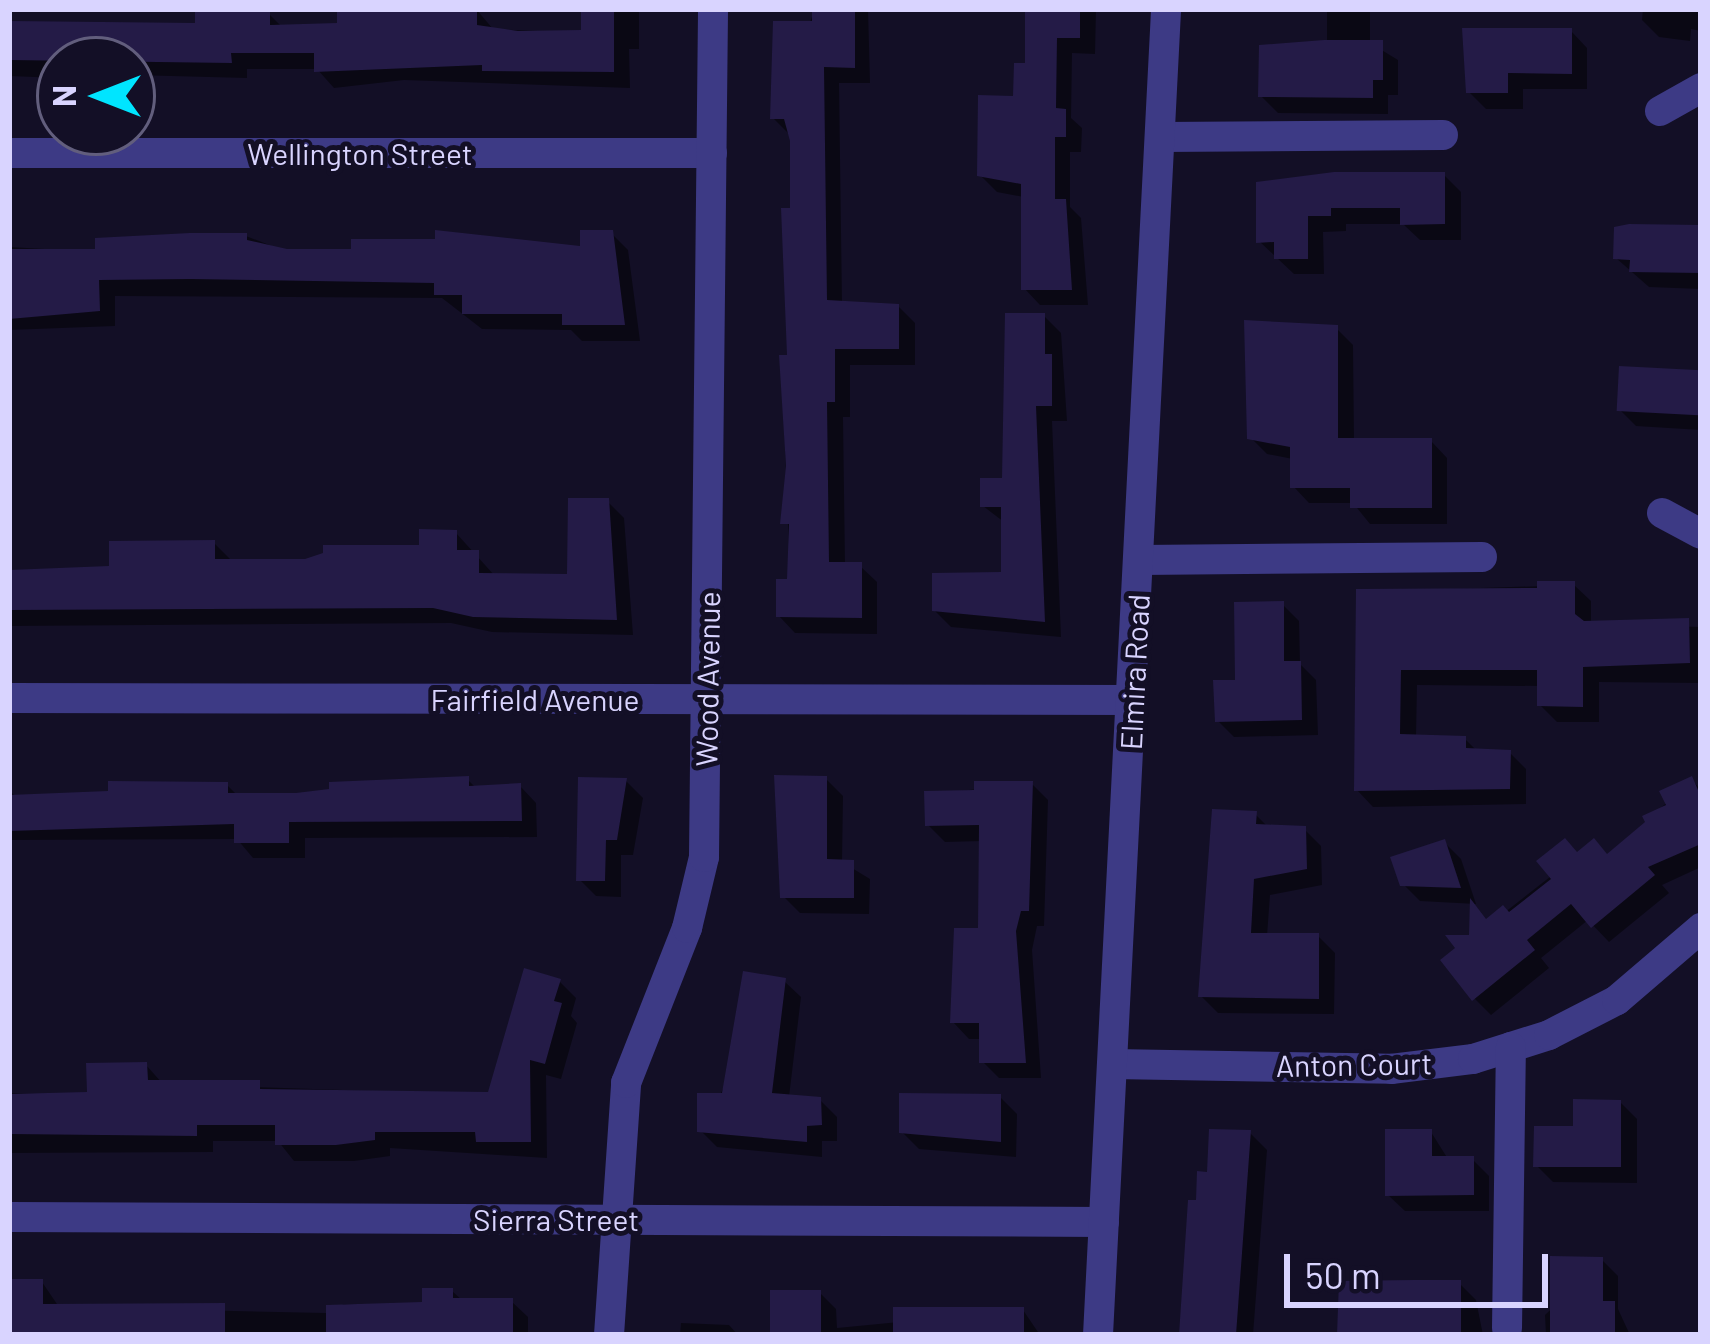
<!DOCTYPE html>
<style>
body{margin:0}
#map{position:relative;width:1710px;height:1344px;overflow:hidden;background:#130f26;font-family:Barlow,sans-serif}
div>[style]{position:absolute}
[style*='--x']{left:calc(var(--x)*1px);top:calc(var(--y)*1px);width:calc(var(--w)*1px);rotate:calc(var(--a)*1deg)}
.shadow>*{inset:0;background:#0007}
.building>*{inset:0;background:#241b47;transform-origin:0 0}
.minor>*{height:30px;margin:-15px;padding:0 15px;transform-origin:15px;border-radius:15px;background:#3d3a85}
span{translate:-50% -50%;white-space:nowrap;text-align:center;line-height:1.15;-webkit-text-stroke:10px #130f26;paint-order:stroke}
.street-label{font-size:30px;color:#d9d4ff}
.frame{position:absolute;inset:0;border:12px solid #d9d4ff;pointer-events:none}
.north{position:absolute;left:36px;top:36px;width:120px;height:120px;box-sizing:border-box;background:#130f26;border:3px solid #625e7d;border-radius:50%;rotate:270deg;font-size:33px;font-weight:700;line-height:48px;text-align:center;color:#d9d4ff}
.north::after{content:'';display:block;margin:auto;width:42px;height:54px;background:#00e5ff;clip-path:polygon(50% 0,100% 100%,50% 72%,0 100%)}
.scale{position:absolute;left:1284px;top:1254px;width:264px;height:54px;box-sizing:border-box;border:6px solid #d9d4ff;border-top:0;padding-left:15px;font-size:36px;line-height:42px;white-space:nowrap;color:#d9d4ff;-webkit-text-stroke:9px #130f26;paint-order:stroke}
</style>
<div id="map">
<div class="shadow">
<div style="clip-path:polygon(379px 9px,476px 9px,493px 29px,584px 33px,584px 9px,639px 9px,639px 49px,629px 49px,630px 88px,404px 80px,334px 88px,317px 69px,247px 69px,247px 78px,132px 75px,132px 60px,60px 60px,60px 78px,9px 76px,9px 25px,198px 26px,269px 14px,282px 27px,340px 26px,340px 14px)"></div>
<div style="clip-path:polygon(815px 9px,868px 9px,870px 83px,839px 83px,842px 304px,898px 306px,915px 323px,915px 365px,850px 365px,850px 417px,843px 417px,845px 565px,860px 566px,877px 582px,877px 634px,795px 633px,779px 616px,790px 582px,782px 358px,790px 358px,793px 211px,790px 135px,773px 118px)"></div>
<div style="clip-path:polygon(1029px 9px,1096px 9px,1095px 54px,1072px 53px,1071px 118px,1082px 128px,1081px 152px,1070px 152px,1070px 207px,1081px 218px,1088px 305px,1040px 305px,1024px 288px,1024px 197px,997px 192px,980px 175px,1028px 66px)"></div>
<div style="clip-path:polygon(1327px 9px,1370px 9px,1370px 43px,1398px 60px,1398px 95px,1388px 95px,1388px 114px,1278px 113px,1261px 96px,1327px 49px)"></div>
<div style="clip-path:polygon(1643px 9px,1701px 9px,1701px 31px,1691px 29px,1690px 41px,1659px 37px,1642px 20px)"></div>
<div style="clip-path:polygon(1571px 31px,1587px 48px,1587px 89px,1523px 89px,1523px 109px,1486px 109px,1469px 92px)"></div>
<div style="clip-path:polygon(1444px 175px,1461px 192px,1461px 240px,1420px 240px,1403px 224px,1346px 224px,1346px 231px,1323px 232px,1324px 274px,1294px 274px,1259px 241px,1259px 185px)"></div>
<div style="clip-path:polygon(1701px 229px,1701px 289px,1649px 287px,1616px 258px)"></div>
<div style="clip-path:polygon(611px 233px,628px 250px,640px 341px,582px 341px,571px 330px,482px 329px,442px 298px,115px 296px,115px 326px,9px 330px,9px 247px,98px 252px,246px 236px,287px 252px,583px 249px)"></div>
<div style="clip-path:polygon(1044px 316px,1061px 333px,1067px 421px,1052px 421px,1061px 637px,951px 627px,934px 610px,1004px 575px,1004px 522px,983px 506px,1005px 481px)"></div>
<div style="clip-path:polygon(1336px 328px,1353px 345px,1354px 441px,1431px 441px,1447px 458px,1447px 524px,1370px 524px,1353px 503px,1309px 503px,1293px 486px,1293px 459px,1267px 454px,1250px 437px)"></div>
<div style="clip-path:polygon(1701px 374px,1701px 430px,1636px 426px,1620px 410px)"></div>
<div style="clip-path:polygon(607px 501px,624px 518px,633px 635px,492px 632px,451px 623px,9px 626px,9px 572px,112px 569px,214px 543px,231px 560px,306px 562px,422px 548px,456px 533px,495px 576px,570px 577px)"></div>
<div style="clip-path:polygon(1574px 585px,1591px 601px,1591px 624px,1701px 627px,1701px 683px,1599px 682px,1599px 722px,1557px 722px,1540px 705px,1540px 686px,1417px 685px,1416px 737px,1465px 739px,1478px 752px,1510px 753px,1526px 769px,1526px 804px,1373px 807px,1357px 790px,1359px 592px)"></div>
<div style="clip-path:polygon(1282px 604px,1299px 621px,1300px 664px,1316px 680px,1318px 735px,1234px 737px,1217px 720px)"></div>
<div style="clip-path:polygon(467px 779px,476px 788px,520px 786px,536px 803px,537px 837px,305px 838px,305px 858px,253px 858px,237px 839px,9px 840px,9px 790px,17px 798px,227px 785px,238px 796px,296px 796px)"></div>
<div style="clip-path:polygon(826px 779px,843px 796px,842px 862px,870px 879px,869px 914px,800px 913px,783px 896px)"></div>
<div style="clip-path:polygon(1691px 780px,1701px 789px,1701px 867px,1662px 885px,1669px 893px,1609px 942px,1588px 920px,1541px 958px,1549px 968px,1491px 1015px,1475px 999px,1472px 938px,1578px 855px,1608px 857px)"></div>
<div style="clip-path:polygon(626px 781px,643px 798px,633px 855px,621px 855px,621px 897px,596px 896px,579px 879px)"></div>
<div style="clip-path:polygon(1032px 784px,1048px 800px,1044px 926px,1037px 926px,1032px 950px,1041px 1078px,999px 1078px,982px 1061px,982px 1039px,969px 1039px,953px 1022px,981px 931px,982px 841px,945px 842px,928px 825px,928px 794px)"></div>
<div style="clip-path:polygon(1255px 814px,1268px 827px,1304px 829px,1321px 846px,1322px 885px,1270px 895px,1267px 936px,1318px 936px,1335px 953px,1334px 1014px,1218px 1013px,1201px 996px)"></div>
<div style="clip-path:polygon(1444px 842px,1461px 859px,1476px 904px,1420px 901px,1403px 884px)"></div>
<div style="clip-path:polygon(559px 981px,576px 998px,571px 1016px,577px 1023px,561px 1079px,546px 1075px,547px 1158px,390px 1148px,390px 1156px,354px 1161px,294px 1161px,278px 1141px,213px 1141px,213px 1152px,9px 1153px,9px 1093px,90px 1095px,146px 1065px,163px 1084px,491px 1095px)"></div>
<div style="clip-path:polygon(784px 981px,801px 997px,789px 1097px,820px 1100px,837px 1117px,837px 1141px,822px 1141px,822px 1157px,717px 1147px,700px 1130px)"></div>
<div style="clip-path:polygon(1000px 1097px,1017px 1114px,1016px 1157px,919px 1149px,902px 1132px)"></div>
<div style="clip-path:polygon(1620px 1102px,1637px 1119px,1637px 1183px,1553px 1182px,1536px 1165px)"></div>
<div style="clip-path:polygon(1431px 1132px,1448px 1159px,1472px 1159px,1489px 1176px,1489px 1211px,1405px 1211px,1388px 1195px)"></div>
<div style="clip-path:polygon(1250px 1133px,1267px 1150px,1253px 1335px,1182px 1335px,1210px 1175px)"></div>
<div style="clip-path:polygon(1602px 1260px,1618px 1276px,1618px 1309px,1630px 1335px,1546px 1335px,1545px 1315px)"></div>
<div style="clip-path:polygon(42px 1282px,59px 1307px,326px 1313px,344px 1304px,425px 1305px,452px 1291px,463px 1301px,511px 1301px,528px 1317px,528px 1335px,9px 1335px,9px 1311px)"></div>
<div style="clip-path:polygon(1459px 1283px,1476px 1300px,1483px 1335px,1337px 1335px)"></div>
<div style="clip-path:polygon(820px 1293px,836px 1309px,837px 1328px,1023px 1310px,1040px 1335px,773px 1332px)"></div>
<div style="clip-path:polygon(681px 1323px,729px 1325px,738px 1335px,680px 1335px)"></div>
</div>
<div class="building">
<div style="clip-path:polygon(477px 9px,477px 25px,518px 31px,581px 30px,581px 9px,614px 9px,614px 72px,482px 71px,482px 65px,314px 72px,314px 53px,231px 53px,232px 63px,9px 60px,9px 21px,195px 23px,195px 11px,270px 11px,270px 25px,337px 23px,337px 11px)"></div>
<div style="clip-path:polygon(812px 9px,855px 9px,855px 68px,824px 67px,827px 300px,899px 304px,899px 349px,835px 349px,835px 402px,827px 402px,829px 562px,862px 562px,862px 618px,776px 617px,776px 579px,787px 579px,789px 524px,780px 524px,786px 466px,779px 355px,787px 355px,781px 208px,790px 208px,790px 141px,784px 119px,770px 119px,773px 21px,812px 21px)"></div>
<div style="clip-path:polygon(1025px 9px,1080px 9px,1080px 38px,1057px 38px,1056px 108px,1066px 109px,1066px 137px,1055px 137px,1055px 199px,1066px 199px,1072px 290px,1021px 290px,1021px 184px,977px 176px,978px 95px,1013px 96px,1014px 63px,1025px 63px)"></div>
<div style="clip-path:polygon(1462px 28px,1572px 28px,1572px 74px,1508px 73px,1508px 93px,1466px 93px)"></div>
<div style="clip-path:polygon(1324px 40px,1383px 40px,1383px 80px,1373px 80px,1373px 98px,1258px 97px,1259px 45px)"></div>
<div style="clip-path:polygon(1334px 172px,1445px 172px,1445px 224px,1400px 225px,1400px 208px,1331px 208px,1331px 216px,1308px 216px,1308px 259px,1274px 259px,1274px 242px,1256px 243px,1256px 182px)"></div>
<div style="clip-path:polygon(1629px 224px,1701px 225px,1701px 273px,1629px 272px,1630px 260px,1613px 259px,1614px 227px)"></div>
<div style="clip-path:polygon(435px 230px,580px 246px,580px 230px,613px 230px,625px 325px,562px 325px,562px 314px,462px 314px,462px 295px,434px 295px,434px 283px,190px 279px,99px 280px,100px 311px,9px 319px,9px 249px,95px 249px,95px 238px,190px 233px,247px 233px,247px 240px,287px 249px,351px 249px,351px 239px,435px 239px)"></div>
<div style="clip-path:polygon(1005px 313px,1045px 313px,1045px 354px,1052px 354px,1052px 406px,1036px 406px,1045px 622px,932px 611px,932px 573px,1001px 572px,1001px 507px,980px 507px,980px 478px,1002px 478px)"></div>
<div style="clip-path:polygon(1244px 320px,1338px 325px,1338px 438px,1432px 438px,1432px 508px,1350px 508px,1350px 488px,1290px 488px,1290px 447px,1247px 439px)"></div>
<div style="left:1619px;top:366px;width:82px;height:45px;rotate:3deg"></div>
<div style="clip-path:polygon(568px 498px,609px 498px,617px 620px,473px 617px,433px 608px,9px 610px,9px 570px,109px 566px,109px 541px,215px 540px,215px 559px,305px 559px,323px 553px,323px 545px,419px 545px,419px 529px,457px 530px,457px 550px,479px 550px,479px 573px,567px 574px)"></div>
<div style="clip-path:polygon(1537px 581px,1575px 581px,1575px 614px,1584px 621px,1689px 618px,1690px 663px,1583px 667px,1583px 707px,1537px 706px,1537px 670px,1401px 670px,1400px 734px,1466px 736px,1466px 748px,1511px 750px,1510px 789px,1354px 791px,1356px 589px,1537px 588px)"></div>
<div style="clip-path:polygon(1284px 601px,1284px 661px,1301px 661px,1302px 720px,1215px 722px,1213px 680px,1235px 680px,1234px 602px)"></div>
<div style="clip-path:polygon(774px 775px,827px 776px,827px 859px,854px 860px,854px 898px,780px 898px)"></div>
<div style="clip-path:polygon(469px 776px,469px 786px,521px 783px,522px 821px,289px 822px,289px 843px,234px 843px,234px 824px,9px 831px,9px 795px,108px 791px,108px 781px,228px 782px,228px 793px,296px 793px,329px 789px,329px 782px)"></div>
<div style="clip-path:polygon(1692px 776px,1701px 797px,1701px 844px,1648px 867px,1655px 875px,1591px 928px,1571px 904px,1527px 940px,1535px 950px,1472px 1001px,1440px 960px,1455px 948px,1445px 935px,1469px 935px,1470px 898px,1486px 919px,1503px 905px,1509px 912px,1551px 879px,1536px 861px,1565px 838px,1577px 852px,1594px 838px,1607px 854px,1645px 822px,1642px 816px,1666px 805px,1659px 791px)"></div>
<div style="clip-path:polygon(578px 777px,627px 778px,617px 840px,606px 840px,605px 881px,576px 881px)"></div>
<div style="clip-path:polygon(974px 781px,1033px 781px,1029px 911px,1021px 911px,1016px 931px,1026px 1063px,979px 1063px,979px 1023px,950px 1023px,954px 928px,978px 928px,979px 825px,925px 826px,924px 791px,974px 790px)"></div>
<div style="clip-path:polygon(1212px 809px,1257px 811px,1256px 824px,1306px 826px,1307px 869px,1254px 879px,1251px 933px,1319px 933px,1319px 999px,1198px 997px)"></div>
<div style="clip-path:polygon(1445px 839px,1461px 888px,1400px 886px,1390px 857px)"></div>
<div style="clip-path:polygon(524px 968px,561px 979px,554px 1001px,562px 1003px,545px 1064px,530px 1060px,531px 1142px,476px 1142px,475px 1132px,375px 1132px,375px 1140px,336px 1145px,275px 1145px,275px 1125px,197px 1125px,197px 1136px,9px 1134px,9px 1094px,87px 1092px,86px 1063px,147px 1062px,148px 1080px,260px 1080px,260px 1089px,488px 1092px)"></div>
<div style="clip-path:polygon(743px 971px,786px 978px,772px 1093px,821px 1097px,822px 1125px,807px 1126px,807px 1142px,697px 1132px,697px 1093px,722px 1093px)"></div>
<div style="clip-path:polygon(899px 1093px,1001px 1094px,1001px 1142px,899px 1133px)"></div>
<div style="clip-path:polygon(1573px 1099px,1621px 1100px,1621px 1167px,1533px 1167px,1534px 1126px,1573px 1126px)"></div>
<div style="clip-path:polygon(1209px 1129px,1251px 1130px,1236px 1335px,1179px 1335px,1188px 1200px,1196px 1200px,1197px 1171px,1207px 1172px)"></div>
<div style="clip-path:polygon(1385px 1129px,1432px 1129px,1432px 1156px,1474px 1156px,1474px 1195px,1385px 1196px)"></div>
<div style="clip-path:polygon(1550px 1256px,1603px 1257px,1603px 1301px,1615px 1301px,1615px 1335px,1550px 1335px)"></div>
<div style="clip-path:polygon(9px 1279px,43px 1279px,43px 1304px,225px 1303px,225px 1335px,9px 1335px)"></div>
<div style="clip-path:polygon(1413px 1280px,1461px 1280px,1461px 1335px,1337px 1335px,1339px 1281px)"></div>
<div style="clip-path:polygon(422px 1288px,453px 1288px,453px 1298px,513px 1298px,513px 1335px,326px 1335px,326px 1305px,422px 1302px)"></div>
<div style="left:770px;top:1290px;width:51px;height:44px"></div>
<div style="left:1024px;top:1307px;width:28px;height:131px;rotate:90deg"></div>
</div>
<div class="minor">
<div style="--x:1660;--y:111;--w:47;--a:-29.3"></div>
<div style="--x:1161;--y:137;--w:282;--a:-0.4"></div>
<div style="--x:9;--y:153;--w:703;--a:0"></div>
<div style="--x:1662;--y:513;--w:44;--a:28.3"></div>
<div style="--x:1140;--y:560;--w:342;--a:-0.5"></div>
<div style="--x:9;--y:698;--w:1123;--a:0.1"></div>
<div style="--x:1113;--y:1064;--w:278;--a:1"></div>
<div style="--x:1391;--y:1069;--w:83;--a:-7"></div>
<div style="--x:1473;--y:1059;--w:80;--a:-17.5"></div>
<div style="--x:1549;--y:1035;--w:76;--a:-27.2"></div>
<div style="--x:1617;--y:1000;--w:111;--a:-40.6"></div>
<div style="--x:9;--y:1217;--w:1095;--a:0.26"></div>
<div style="--x:1507;--y:1328;--w:281;--a:-89.2"></div>
<div style="--x:609;--y:1335;--w:253;--a:-86.1"></div>
<div style="--x:626;--y:1083;--w:167;--a:-68.5"></div>
<div style="--x:687;--y:928;--w:73;--a:-76.5"></div>
<div style="--x:704;--y:857;--w:848;--a:-89.39"></div>
<div style="--x:1098;--y:1335;--w:1328;--a:-87.06"></div>
</div>
<div class="street-label">
<span style="left:360px;top:153px">Wellington Street</span>
<span style="left:1134px;top:672px;rotate:-87deg">Elmira Road</span>
<span style="left:707px;top:679px;rotate:-89deg">Wood Avenue</span>
<span style="left:535px;top:699px">Fairfield Avenue</span>
<span style="left:1354px;top:1064px;rotate:-1deg">Anton Court</span>
<span style="left:556px;top:1219px">Sierra Street</span>
</div>
<div class="frame"></div>
<div class="north">N</div>
<div class="scale">50 m</div>
</div>
